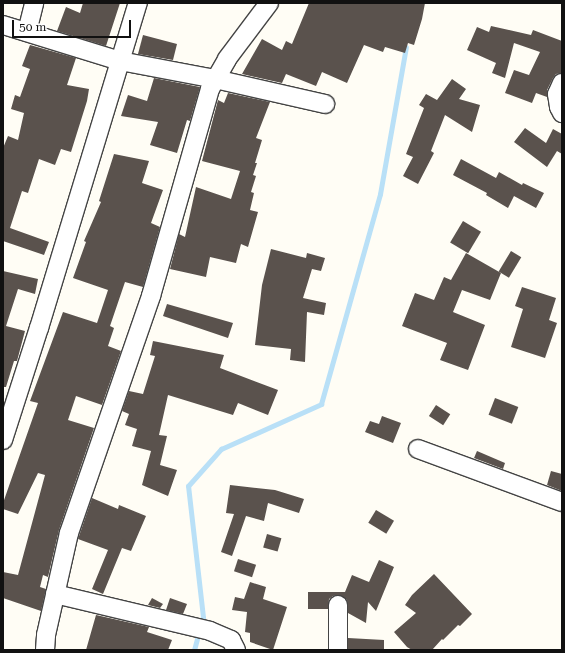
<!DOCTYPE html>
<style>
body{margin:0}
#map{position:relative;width:565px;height:653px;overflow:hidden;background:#fffdf5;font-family:"Roboto Serif",serif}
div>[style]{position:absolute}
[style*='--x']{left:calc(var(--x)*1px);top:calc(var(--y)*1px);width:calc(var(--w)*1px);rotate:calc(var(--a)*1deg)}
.stream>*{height:5px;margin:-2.5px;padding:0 2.5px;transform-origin:2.5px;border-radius:2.5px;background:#b9e0f7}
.building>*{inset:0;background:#5a524d;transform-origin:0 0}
.roads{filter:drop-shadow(1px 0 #444) drop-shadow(-1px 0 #444) drop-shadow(0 1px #444) drop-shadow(0 -1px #444)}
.minor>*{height:18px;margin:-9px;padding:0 9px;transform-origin:9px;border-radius:9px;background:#fff}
span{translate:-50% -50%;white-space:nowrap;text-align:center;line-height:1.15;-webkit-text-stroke:4px #fff;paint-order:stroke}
.frame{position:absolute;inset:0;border:4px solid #111;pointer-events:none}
.scale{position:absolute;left:12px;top:20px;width:119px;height:18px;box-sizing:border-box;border:2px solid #111;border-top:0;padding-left:5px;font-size:12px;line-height:14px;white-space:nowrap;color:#111;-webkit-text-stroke:3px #fff;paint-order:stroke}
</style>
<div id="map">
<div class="stream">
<div style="--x:194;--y:650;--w:34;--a:-75"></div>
<div style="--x:203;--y:617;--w:132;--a:-96.5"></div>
<div style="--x:188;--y:486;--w:50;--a:-48.3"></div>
<div style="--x:221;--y:449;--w:110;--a:-24.2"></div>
<div style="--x:321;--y:404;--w:218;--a:-74.3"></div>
<div style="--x:380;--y:194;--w:149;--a:-80"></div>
</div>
<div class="building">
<div style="clip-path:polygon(83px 3px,120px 3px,106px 46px,57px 31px,66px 7px,80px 13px)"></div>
<div style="clip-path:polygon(309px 3px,425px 3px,422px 19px,414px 45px,408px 43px,405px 53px,385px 47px,383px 52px,364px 45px,347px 83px,322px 72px,316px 86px,286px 74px,282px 83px,242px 74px,262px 39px,282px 50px,286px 41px,292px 44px)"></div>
<div style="clip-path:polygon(491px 26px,531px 35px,533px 30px,562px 41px,562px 73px,556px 74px,553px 78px,547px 90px,547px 97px,536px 93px,532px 103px,505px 93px,514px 70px,529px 75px,540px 52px,514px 43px,505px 78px,492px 73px,496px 63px,467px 50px,477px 27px,489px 32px)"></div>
<div style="clip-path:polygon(143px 35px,177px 44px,173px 60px,138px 54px)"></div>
<div style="clip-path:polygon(30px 45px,76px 58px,67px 85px,89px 89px,87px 101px,71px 152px,61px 149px,55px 165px,39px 159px,28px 193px,22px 191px,10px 228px,49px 242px,44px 255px,3px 241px,3px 148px,8px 136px,18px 140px,24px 113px,11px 109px,15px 95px,20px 97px,30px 69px,22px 66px)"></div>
<div style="clip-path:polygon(154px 78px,200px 87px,190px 121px,187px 120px,177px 153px,150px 145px,158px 122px,121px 116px,128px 95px,147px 101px)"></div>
<div style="clip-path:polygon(452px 79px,466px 89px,459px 99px,480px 105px,472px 132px,445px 115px,431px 151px,434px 153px,418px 184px,403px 176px,413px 157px,406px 154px,424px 108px,419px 105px,426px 94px,437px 100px)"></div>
<div style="clip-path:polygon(228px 93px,270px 102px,256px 138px,262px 140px,255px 163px,257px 163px,253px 175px,256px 176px,251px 192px,254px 193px,250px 210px,258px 212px,248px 247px,241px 244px,236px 263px,210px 257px,206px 277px,170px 269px,179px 234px,185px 237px,196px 187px,231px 199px,240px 171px,202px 161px,218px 100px,224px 103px)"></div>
<div style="clip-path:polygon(525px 128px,546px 143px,553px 129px,562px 134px,562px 154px,557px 151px,547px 167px,514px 142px)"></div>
<div style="clip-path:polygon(114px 154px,149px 161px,142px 183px,163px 190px,151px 223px,160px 227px,143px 287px,125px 282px,110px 326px,114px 328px,108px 346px,121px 351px,102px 405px,76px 396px,68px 420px,94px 428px,59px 530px,48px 577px,43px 575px,40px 587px,46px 589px,41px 611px,3px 598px,3px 572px,18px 575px,45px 475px,38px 473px,18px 514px,3px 509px,3px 503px,38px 403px,30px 401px,63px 312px,97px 323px,108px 290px,73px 278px,86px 242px,84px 241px,101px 202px,99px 201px)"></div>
<div style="clip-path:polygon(461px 159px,496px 178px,499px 172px,522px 185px,523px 183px,544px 193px,536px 208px,514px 196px,508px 208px,486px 195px,487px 193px,453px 175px)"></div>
<div style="left:463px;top:221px;width:21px;height:25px;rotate:31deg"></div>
<div style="clip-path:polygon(271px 249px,306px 258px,307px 253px,325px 258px,321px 271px,312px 269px,303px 298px,326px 303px,324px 315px,307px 312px,305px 362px,290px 360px,291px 349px,255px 345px,262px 285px)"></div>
<div style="left:511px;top:251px;width:12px;height:24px;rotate:31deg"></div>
<div style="clip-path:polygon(466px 253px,501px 273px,490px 300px,462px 290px,453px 312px,485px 325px,468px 370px,440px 360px,447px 343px,402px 326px,415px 293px,434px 300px,444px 277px,451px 280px)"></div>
<div style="clip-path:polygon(3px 271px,38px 279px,35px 294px,18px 289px,6px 326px,25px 331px,17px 361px,14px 361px,6px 387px,3px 387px)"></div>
<div style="clip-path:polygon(522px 287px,556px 298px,549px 320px,557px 323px,545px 358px,511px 347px,523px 309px,515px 306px)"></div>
<div style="clip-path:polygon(167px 304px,233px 323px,228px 338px,163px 316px)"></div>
<div style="clip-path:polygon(153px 341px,224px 355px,220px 368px,278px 390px,268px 415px,238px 403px,233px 415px,168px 395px,159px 435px,167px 436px,160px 465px,177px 470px,168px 496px,142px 485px,151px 451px,132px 446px,137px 429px,125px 425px,129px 414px,122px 411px,129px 391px,143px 394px,155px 356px,150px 355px)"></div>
<div style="left:495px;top:398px;width:25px;height:18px;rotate:21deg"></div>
<div style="left:436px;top:405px;width:17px;height:13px;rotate:33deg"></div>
<div style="clip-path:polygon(382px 416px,401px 423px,393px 443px,365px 432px,370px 421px,379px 424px)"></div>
<div style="clip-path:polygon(477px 451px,505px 463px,503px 469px,474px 458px)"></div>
<div style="clip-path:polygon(551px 471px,562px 474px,562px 491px,547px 485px)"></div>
<div style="clip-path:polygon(230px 485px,275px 490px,304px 499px,299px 513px,268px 503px,264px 521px,246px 516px,232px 556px,221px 552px,234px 514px,226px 513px)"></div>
<div style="clip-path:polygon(92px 498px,118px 509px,119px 505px,146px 516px,131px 551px,122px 548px,103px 594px,92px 589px,108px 550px,78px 539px)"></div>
<div style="left:376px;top:510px;width:21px;height:15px;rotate:31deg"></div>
<div style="left:267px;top:534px;width:15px;height:14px;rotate:16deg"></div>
<div style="left:238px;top:559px;width:19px;height:13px;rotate:18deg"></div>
<div style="clip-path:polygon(379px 560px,394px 567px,376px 611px,368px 602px,366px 623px,348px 613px,347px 600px,338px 595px,333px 596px,329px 599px,328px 609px,308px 609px,308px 592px,345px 592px,352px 575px,369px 582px)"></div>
<div style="clip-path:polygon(434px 574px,472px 614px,460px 626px,458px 625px,443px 640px,442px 639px,432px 650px,412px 650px,407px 647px,394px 632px,416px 613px,405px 605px,412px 595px)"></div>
<div style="clip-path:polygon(250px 582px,266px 587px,263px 599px,287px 607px,273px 650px,250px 642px,250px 633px,245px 632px,247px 612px,232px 610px,235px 597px,244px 599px)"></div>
<div style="clip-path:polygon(152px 598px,163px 604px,160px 608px,148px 605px)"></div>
<div style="clip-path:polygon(170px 598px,187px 604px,183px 614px,166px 610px)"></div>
<div style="clip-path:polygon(96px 615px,149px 627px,147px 632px,172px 640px,168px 650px,86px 650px)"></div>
<div style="clip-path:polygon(348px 638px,384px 640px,384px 650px,348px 650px)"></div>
</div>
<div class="roads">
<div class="minor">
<div style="--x:3;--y:25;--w:122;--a:17.1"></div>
<div style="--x:120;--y:61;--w:97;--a:10.7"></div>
<div style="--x:215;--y:79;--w:113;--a:12.8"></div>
<div style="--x:27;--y:32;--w:30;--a:-76"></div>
<div style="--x:562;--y:83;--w:12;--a:114"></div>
<div style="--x:557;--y:94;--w:13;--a:81"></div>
<div style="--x:559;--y:107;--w:7;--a:63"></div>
<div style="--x:3;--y:440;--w:118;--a:-72.2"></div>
<div style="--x:39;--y:328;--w:340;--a:-73.1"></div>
<div style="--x:418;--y:449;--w:153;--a:20.2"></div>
<div style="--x:55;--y:594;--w:159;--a:13.4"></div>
<div style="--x:210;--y:631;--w:23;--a:23"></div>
<div style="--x:231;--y:640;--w:11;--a:63"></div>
<div style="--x:45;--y:650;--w:15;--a:-86"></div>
<div style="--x:46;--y:635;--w:105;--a:-77.3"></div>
<div style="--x:69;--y:533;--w:251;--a:-70.9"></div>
<div style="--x:151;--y:296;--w:215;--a:-74.1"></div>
<div style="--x:210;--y:89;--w:34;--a:-60"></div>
<div style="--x:227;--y:59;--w:70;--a:-53.1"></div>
<div style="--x:338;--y:650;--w:45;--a:-90"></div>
</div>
</div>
<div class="frame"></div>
<div class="scale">50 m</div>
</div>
